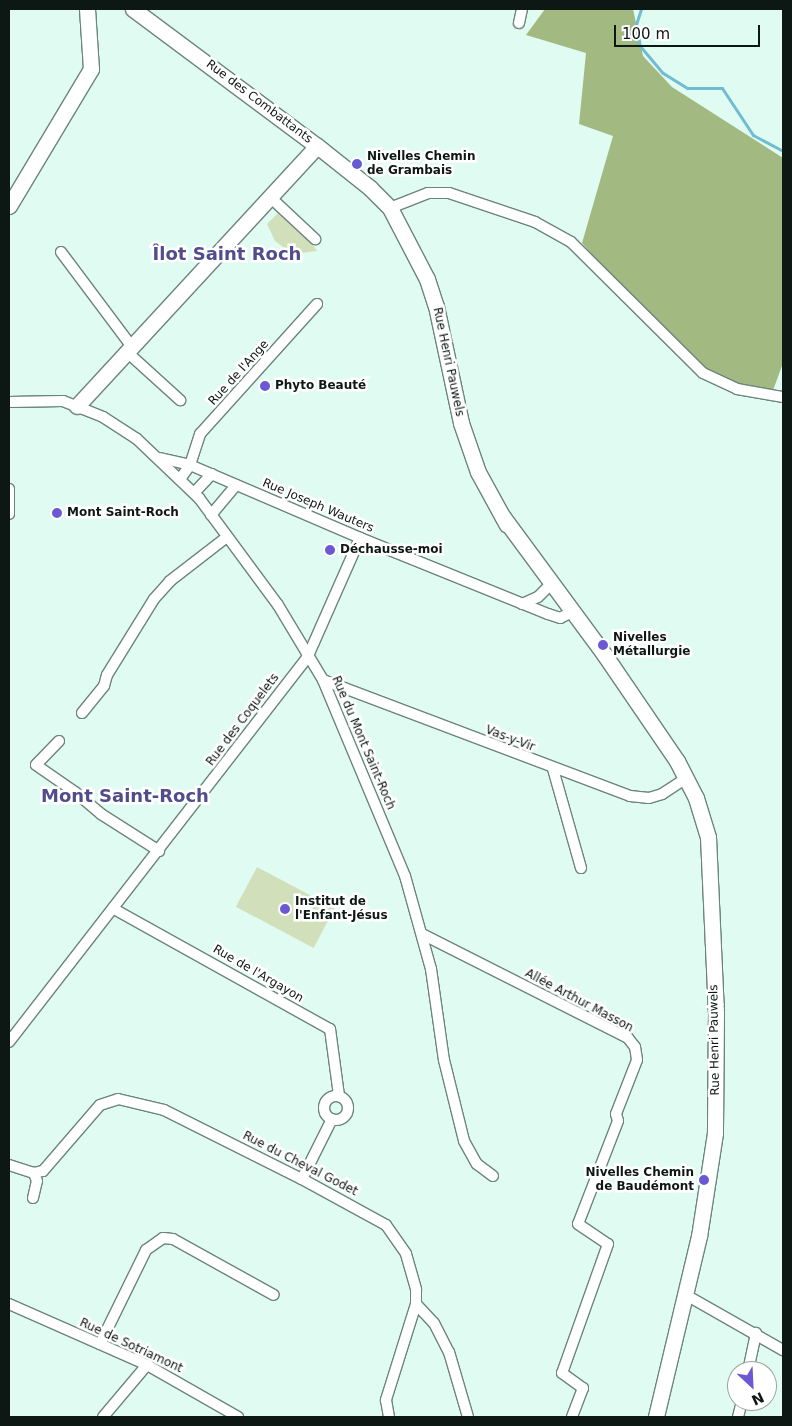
<!DOCTYPE html>
<meta charset="utf-8">
<style>
body{margin:0}
#map{position:relative;width:792px;height:1426px;overflow:hidden;background:#e0fcf2;font-family:"DejaVu Sans",sans-serif}
div>[style]{position:absolute}
[style*='--x']{left:calc(var(--x)*1px);top:calc(var(--y)*1px);width:calc(var(--w)*1px);rotate:calc(var(--a)*1deg)}
.green>*{inset:0;background:#d1e0bb;transform-origin:0 0}
.forest>*{inset:0;background:#a2b981}
.stream>*{height:3px;margin:-1.5px;padding:0 1.5px;transform-origin:1.5px;border-radius:1.5px;background:#70bcd1}
.roads{filter:drop-shadow(1px 0 #6c857c) drop-shadow(-1px 0 #6c857c) drop-shadow(0 1px #6c857c) drop-shadow(0 -1px #6c857c)}
.street>*{height:10px;margin:-5px;padding:0 5px;transform-origin:5px;border-radius:5px;background:#fff}
.street>.ring{margin:-5px;padding:0;box-sizing:content-box;background:none;border:10px solid #fff;border-radius:50%}
.secondary>*{height:15px;margin:-7.5px;padding:0 7.5px;transform-origin:7.5px;border-radius:7.5px;background:#fff}
.dots>*{width:14px;height:14px;translate:-50% -50%;box-sizing:border-box;border:2px solid #fff;border-radius:50%}
span{translate:-50% -50%;white-space:nowrap;text-align:center;line-height:1.15;-webkit-text-stroke:5px #fff;paint-order:stroke}
.street-label{font-size:12px;color:#0d1713}
.poi-label{font-size:12px;color:#0d1713;font-weight:700}
.left{translate:0 -50%;text-align:left}
.right{translate:-100% -50%;text-align:right}
.district-label{font-size:18px;color:#514c8b;font-weight:700}
.frame{position:absolute;inset:0;border:10px solid #0d1713;pointer-events:none}
.north{position:absolute;left:727px;top:1361px;width:50px;height:50px;box-sizing:border-box;background:#fff;border:1px solid #9ea2a1;border-radius:50%;rotate:155deg;font-size:14px;font-weight:700;line-height:20px;text-align:center;color:#0d1713}
.north::after{content:'';display:block;margin:auto;width:18px;height:22px;background:#6b59d3;clip-path:polygon(50% 0,100% 100%,50% 72%,0 100%)}
.scale{position:absolute;left:614px;top:25px;width:146px;height:22px;box-sizing:border-box;border:2px solid #0d1713;border-top:0;padding-left:6px;font-size:15px;line-height:18px;white-space:nowrap;color:#0d1713;-webkit-text-stroke:4px #fff;paint-order:stroke}
</style>
<div id="map">
<div class="green">
<div style="clip-path:polygon(278px 213px,313px 245px,317px 251px,301px 253px,287px 250px,275px 241px,267px 224px)"></div>
<div style="left:257px;top:867px;width:88px;height:45px;rotate:28deg"></div>
</div>
<div class="forest">
<div style="clip-path:polygon(545px 9px,633px 9px,643px 56px,672px 87px,783px 158px,783px 363px,771px 396px,719px 382px,644px 315px,582px 243px,613px 136px,579px 124px,586px 53px,526px 35px)"></div>
</div>
<div class="stream">
<div style="--x:641;--y:9;--w:16;--a:108"></div>
<div style="--x:636;--y:24;--w:22;--a:80"></div>
<div style="--x:640;--y:46;--w:35;--a:50"></div>
<div style="--x:663;--y:73;--w:28;--a:32"></div>
<div style="--x:687;--y:88;--w:35;--a:0"></div>
<div style="--x:722;--y:88;--w:56;--a:56.6"></div>
<div style="--x:753;--y:135;--w:34;--a:28"></div>
</div>
<div class="roads">
<div class="street">
<div style="--x:519;--y:23;--w:14;--a:-78"></div>
<div style="--x:270;--y:197;--w:62;--a:43"></div>
<div style="--x:390;--y:208;--w:41;--a:-21.5"></div>
<div style="--x:428;--y:193;--w:21;--a:0"></div>
<div style="--x:449;--y:193;--w:91;--a:18.6"></div>
<div style="--x:535;--y:222;--w:41;--a:29.1"></div>
<div style="--x:571;--y:242;--w:186;--a:44.8"></div>
<div style="--x:703;--y:373;--w:38;--a:25"></div>
<div style="--x:737;--y:389;--w:47;--a:9.9"></div>
<div style="--x:61;--y:252;--w:119;--a:53.2"></div>
<div style="--x:127;--y:352;--w:72;--a:42.2"></div>
<div style="--x:9;--y:402;--w:54;--a:-1.1"></div>
<div style="--x:63;--y:401;--w:43;--a:21.8"></div>
<div style="--x:103;--y:417;--w:40;--a:32.9"></div>
<div style="--x:137;--y:439;--w:86;--a:43.6"></div>
<div style="--x:199;--y:498;--w:133;--a:53.6"></div>
<div style="--x:278;--y:605;--w:87;--a:59"></div>
<div style="--x:323;--y:680;--w:212;--a:67.3"></div>
<div style="--x:405;--y:876;--w:97;--a:74.4"></div>
<div style="--x:431;--y:969;--w:92;--a:81.9"></div>
<div style="--x:444;--y:1060;--w:83;--a:76.1"></div>
<div style="--x:464;--y:1141;--w:26;--a:61"></div>
<div style="--x:477;--y:1164;--w:20;--a:37"></div>
<div style="--x:160;--y:458;--w:31;--a:13"></div>
<div style="--x:190;--y:465;--w:185;--a:23.2"></div>
<div style="--x:360;--y:538;--w:203;--a:22"></div>
<div style="--x:548;--y:614;--w:13;--a:18"></div>
<div style="--x:560;--y:618;--w:16;--a:-27"></div>
<div style="--x:180;--y:479;--w:17;--a:-54"></div>
<div style="--x:190;--y:465;--w:33;--a:-72"></div>
<div style="--x:200;--y:434;--w:175;--a:-48"></div>
<div style="--x:9;--y:489;--w:25;--a:90"></div>
<div style="--x:194;--y:493;--w:26;--a:-47"></div>
<div style="--x:211;--y:515;--w:39;--a:-50"></div>
<div style="--x:522;--y:604;--w:17;--a:-24"></div>
<div style="--x:538;--y:597;--w:21;--a:-45"></div>
<div style="--x:323;--y:680;--w:328;--a:20.7"></div>
<div style="--x:630;--y:796;--w:19;--a:6"></div>
<div style="--x:649;--y:798;--w:14;--a:-17"></div>
<div style="--x:662;--y:794;--w:30;--a:-33"></div>
<div style="--x:82;--y:713;--w:35;--a:-51"></div>
<div style="--x:104;--y:686;--w:11;--a:-75"></div>
<div style="--x:107;--y:675;--w:89;--a:-58.3"></div>
<div style="--x:154;--y:599;--w:24;--a:-48"></div>
<div style="--x:170;--y:581;--w:72;--a:-37.7"></div>
<div style="--x:59;--y:741;--w:33;--a:134"></div>
<div style="--x:36;--y:765;--w:47;--a:34.7"></div>
<div style="--x:75;--y:792;--w:34;--a:40"></div>
<div style="--x:101;--y:814;--w:69;--a:32.5"></div>
<div style="--x:553;--y:769;--w:103;--a:74.2"></div>
<div style="--x:114;--y:909;--w:247;--a:29.1"></div>
<div style="--x:330;--y:1029;--w:68;--a:82.3"></div>
<div style="--x:422;--y:934;--w:231;--a:26.8"></div>
<div style="--x:628;--y:1038;--w:11;--a:52"></div>
<div style="--x:635;--y:1047;--w:13;--a:81"></div>
<div style="--x:637;--y:1060;--w:58;--a:111.3"></div>
<div style="--x:616;--y:1114;--w:7;--a:74"></div>
<div style="--x:618;--y:1121;--w:110;--a:111.2"></div>
<div style="--x:578;--y:1224;--w:36;--a:34"></div>
<div style="--x:608;--y:1244;--w:137;--a:109.6"></div>
<div style="--x:562;--y:1373;--w:26;--a:36"></div>
<div style="--x:583;--y:1388;--w:31;--a:111"></div>
<div style="--x:9;--y:1042;--w:488;--a:-52.2"></div>
<div style="--x:308;--y:656;--w:129;--a:-66.2"></div>
<div class="ring" style="left:324px;top:1096px;width:14px;height:14px"></div>
<div style="--x:9;--y:1165;--w:26;--a:18"></div>
<div style="--x:34;--y:1173;--w:9;--a:-13"></div>
<div style="--x:43;--y:1171;--w:87;--a:-49.2"></div>
<div style="--x:100;--y:1105;--w:19;--a:-18"></div>
<div style="--x:118;--y:1099;--w:47;--a:13.4"></div>
<div style="--x:164;--y:1110;--w:154;--a:26.6"></div>
<div style="--x:302;--y:1179;--w:96;--a:28.7"></div>
<div style="--x:386;--y:1225;--w:35;--a:55"></div>
<div style="--x:406;--y:1254;--w:37;--a:74"></div>
<div style="--x:416;--y:1290;--w:14;--a:90"></div>
<div style="--x:416;--y:1304;--w:101;--a:107.4"></div>
<div style="--x:386;--y:1400;--w:17;--a:80"></div>
<div style="--x:302;--y:1179;--w:67;--a:-63.4"></div>
<div style="--x:33;--y:1198;--w:17;--a:-77"></div>
<div style="--x:37;--y:1181;--w:9;--a:-111"></div>
<div style="--x:686;--y:1295;--w:112;--a:29.6"></div>
<div style="--x:9;--y:1304;--w:151;--a:23.8"></div>
<div style="--x:147;--y:1365;--w:105;--a:29.7"></div>
<div style="--x:416;--y:1304;--w:26;--a:47"></div>
<div style="--x:434;--y:1323;--w:33;--a:63"></div>
<div style="--x:449;--y:1352;--w:68;--a:73.7"></div>
<div style="--x:100;--y:1344;--w:105;--a:-63.9"></div>
<div style="--x:146;--y:1250;--w:21;--a:-35"></div>
<div style="--x:163;--y:1238;--w:10;--a:6"></div>
<div style="--x:173;--y:1239;--w:115;--a:29"></div>
<div style="--x:748;--y:1371;--w:39;--a:-78"></div>
<div style="--x:103;--y:1417;--w:68;--a:-49.8"></div>
<div style="--x:738;--y:1417;--w:16;--a:-76"></div>
</div>
<div class="secondary">
<div style="--x:133;--y:9;--w:234;--a:36.7"></div>
<div style="--x:321;--y:149;--w:63;--a:38.5"></div>
<div style="--x:370;--y:188;--w:28;--a:45"></div>
<div style="--x:390;--y:208;--w:80;--a:62.5"></div>
<div style="--x:427;--y:279;--w:28;--a:72"></div>
<div style="--x:436;--y:306;--w:120;--a:77.9"></div>
<div style="--x:461;--y:423;--w:52;--a:70.9"></div>
<div style="--x:478;--y:472;--w:60;--a:61.3"></div>
<div style="--x:9;--y:206;--w:160;--a:-59.1"></div>
<div style="--x:91;--y:69;--w:60;--a:-93.8"></div>
<div style="--x:77;--y:406;--w:354;--a:-47.3"></div>
<div style="--x:503;--y:517;--w:170;--a:53.6"></div>
<div style="--x:604;--y:654;--w:130;--a:55.7"></div>
<div style="--x:677;--y:761;--w:42;--a:62.8"></div>
<div style="--x:696;--y:798;--w:41;--a:72.9"></div>
<div style="--x:708;--y:837;--w:176;--a:87.4"></div>
<div style="--x:716;--y:1013;--w:120;--a:90.5"></div>
<div style="--x:715;--y:1133;--w:104;--a:98.8"></div>
<div style="--x:699;--y:1236;--w:186;--a:103.4"></div>
</div>
</div>
<div class="dots">
<div style="left:357px;top:164px;background:#6b59d3"></div>
<div style="left:265px;top:386px;background:#6b59d3"></div>
<div style="left:57px;top:513px;background:#6b59d3"></div>
<div style="left:330px;top:550px;background:#6b59d3"></div>
<div style="left:603px;top:645px;background:#6b59d3"></div>
<div style="left:285px;top:909px;background:#6b59d3"></div>
<div style="left:704px;top:1180px;background:#6b59d3"></div>
</div>
<div class="street-label">
<span style="left:259px;top:102px;rotate:37deg">Rue des Combattants</span>
<span style="left:448px;top:362px;rotate:78deg">Rue Henri Pauwels</span>
<span style="left:239px;top:373px;rotate:-48deg">Rue de l'Ange</span>
<span style="left:318px;top:506px;rotate:23deg">Rue Joseph Wauters</span>
<span style="left:243px;top:720px;rotate:-53deg">Rue des Coquelets</span>
<span style="left:510px;top:739px;rotate:21deg">Vas-y-Vir</span>
<span style="left:363px;top:743px;rotate:67deg">Rue du Mont Saint-Roch</span>
<span style="left:258px;top:974px;rotate:30deg">Rue de l'Argayon</span>
<span style="left:579px;top:1001px;rotate:28deg">Allée Arthur Masson</span>
<span style="left:715px;top:1040px;rotate:-91deg">Rue Henri Pauwels</span>
<span style="left:300px;top:1164px;rotate:27deg">Rue du Cheval Godet</span>
<span style="left:131px;top:1346px;rotate:25deg">Rue de Sotriamont</span>
</div>
<div class="poi-label">
<span class="left" style="left:367px;top:164px">Nivelles Chemin<br>de Grambais</span>
<span class="left" style="left:275px;top:386px">Phyto Beauté</span>
<span class="left" style="left:67px;top:513px">Mont Saint-Roch</span>
<span class="left" style="left:340px;top:550px">Déchausse-moi</span>
<span class="left" style="left:613px;top:645px">Nivelles<br>Métallurgie</span>
<span class="left" style="left:295px;top:909px">Institut de<br>l'Enfant-Jésus</span>
<span class="right" style="left:694px;top:1180px">Nivelles Chemin<br>de Baudémont</span>
</div>
<div class="district-label">
<span style="left:227px;top:254px">Îlot Saint Roch</span>
<span style="left:125px;top:796px">Mont Saint-Roch</span>
</div>
<div class="frame"></div>
<div class="north">N</div>
<div class="scale">100 m</div>
</div>
